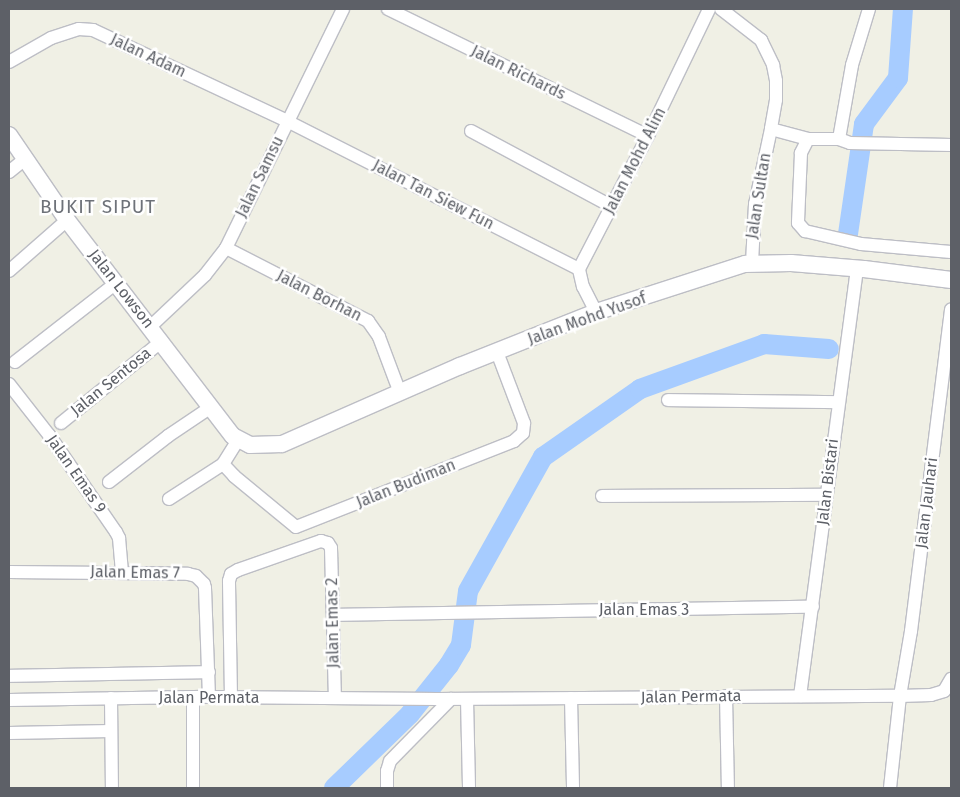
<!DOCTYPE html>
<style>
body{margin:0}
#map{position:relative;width:960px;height:797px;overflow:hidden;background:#f0f0e5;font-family:"Fira Sans",sans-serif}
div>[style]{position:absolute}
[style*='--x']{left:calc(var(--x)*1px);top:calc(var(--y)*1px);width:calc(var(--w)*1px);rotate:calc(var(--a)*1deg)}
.river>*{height:20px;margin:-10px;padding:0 10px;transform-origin:10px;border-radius:10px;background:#a7ccff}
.roads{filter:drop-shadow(1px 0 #bdbec5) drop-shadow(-1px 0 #bdbec5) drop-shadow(0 1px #bdbec5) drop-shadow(0 -1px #bdbec5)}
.minor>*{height:12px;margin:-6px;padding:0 6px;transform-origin:6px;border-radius:6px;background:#fff}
.tertiary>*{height:16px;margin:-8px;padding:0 8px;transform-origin:8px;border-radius:8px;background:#fff}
span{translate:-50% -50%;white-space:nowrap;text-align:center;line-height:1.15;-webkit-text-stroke:5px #fff;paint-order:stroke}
.street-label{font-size:16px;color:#5d6067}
.quarter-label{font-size:19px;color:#6e7279;letter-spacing:1px}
.frame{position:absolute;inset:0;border:10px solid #5d6067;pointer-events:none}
</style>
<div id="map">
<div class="river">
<div style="--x:848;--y:234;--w:111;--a:-81.7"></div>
<div style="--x:864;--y:124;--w:57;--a:-53.5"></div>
<div style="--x:898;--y:78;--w:69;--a:-85.9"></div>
<div style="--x:334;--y:788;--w:106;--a:-44.2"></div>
<div style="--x:410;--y:714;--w:63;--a:-51.5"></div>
<div style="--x:449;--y:665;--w:23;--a:-59"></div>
<div style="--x:461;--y:645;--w:54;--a:-82.6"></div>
<div style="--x:468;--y:591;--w:154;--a:-60.8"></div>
<div style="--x:543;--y:457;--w:118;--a:-35"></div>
<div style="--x:640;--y:389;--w:132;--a:-19.9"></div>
<div style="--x:764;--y:344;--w:65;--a:4.4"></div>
</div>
<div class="roads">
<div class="minor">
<div style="--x:388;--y:9;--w:289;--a:26"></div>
<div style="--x:721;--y:9;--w:51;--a:37.8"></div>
<div style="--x:761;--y:40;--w:28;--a:64"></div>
<div style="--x:773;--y:65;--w:16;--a:79"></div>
<div style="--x:776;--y:81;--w:19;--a:90"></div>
<div style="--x:776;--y:100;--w:29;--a:100"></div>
<div style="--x:771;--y:129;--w:77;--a:102"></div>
<div style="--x:755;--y:204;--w:59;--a:92.9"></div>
<div style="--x:9;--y:62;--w:48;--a:-29.7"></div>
<div style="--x:51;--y:38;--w:29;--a:-18"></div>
<div style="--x:79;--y:29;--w:14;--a:4"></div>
<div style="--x:93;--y:30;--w:214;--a:25.1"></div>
<div style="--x:287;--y:121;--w:327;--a:26.9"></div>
<div style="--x:771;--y:129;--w:38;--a:15"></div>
<div style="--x:808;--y:139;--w:31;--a:0"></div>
<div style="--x:839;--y:139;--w:12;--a:20"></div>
<div style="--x:850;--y:143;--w:101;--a:1.1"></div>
<div style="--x:471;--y:131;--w:159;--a:28.2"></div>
<div style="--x:808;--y:139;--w:16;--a:117"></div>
<div style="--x:801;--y:153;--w:70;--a:92.5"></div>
<div style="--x:798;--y:223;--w:11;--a:49"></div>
<div style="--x:805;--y:231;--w:57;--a:13.1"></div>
<div style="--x:861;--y:244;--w:90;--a:5.1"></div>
<div style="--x:839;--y:139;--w:75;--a:-80"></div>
<div style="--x:852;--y:65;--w:59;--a:-73.1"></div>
<div style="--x:9;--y:172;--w:21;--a:-39"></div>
<div style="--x:226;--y:248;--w:160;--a:27.2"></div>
<div style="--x:368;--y:321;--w:19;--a:55"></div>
<div style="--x:379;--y:337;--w:60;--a:69.4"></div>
<div style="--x:9;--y:271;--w:77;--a:-41.3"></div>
<div style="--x:596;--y:312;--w:28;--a:-117"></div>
<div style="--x:583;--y:287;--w:18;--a:-103"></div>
<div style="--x:579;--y:269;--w:150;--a:-62.6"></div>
<div style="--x:648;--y:136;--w:141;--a:-64.3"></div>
<div style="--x:150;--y:327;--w:76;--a:-43.4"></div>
<div style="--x:205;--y:275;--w:34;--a:-52"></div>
<div style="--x:226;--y:248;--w:266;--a:-63.9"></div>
<div style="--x:15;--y:362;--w:128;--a:-38"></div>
<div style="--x:9;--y:384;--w:65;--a:51.9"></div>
<div style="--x:49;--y:435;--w:118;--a:55.4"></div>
<div style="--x:116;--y:532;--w:7;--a:63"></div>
<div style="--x:119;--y:538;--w:35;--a:85"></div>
<div style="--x:668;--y:400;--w:170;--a:0.7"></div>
<div style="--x:61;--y:423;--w:130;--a:-39.1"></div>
<div style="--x:223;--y:464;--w:16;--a:47"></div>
<div style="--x:234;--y:476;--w:80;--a:39.4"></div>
<div style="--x:296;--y:527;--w:234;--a:-21.5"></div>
<div style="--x:514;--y:441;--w:12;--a:-42"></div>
<div style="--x:523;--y:433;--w:10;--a:-84"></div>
<div style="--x:524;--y:423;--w:76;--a:-110.8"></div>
<div style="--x:109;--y:482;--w:75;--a:-37.9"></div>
<div style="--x:168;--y:436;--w:52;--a:-34"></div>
<div style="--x:602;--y:496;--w:224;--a:-0.3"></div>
<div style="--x:169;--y:499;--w:64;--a:-32.9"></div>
<div style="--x:223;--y:464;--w:28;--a:-58"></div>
<div style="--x:9;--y:572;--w:179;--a:0.6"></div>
<div style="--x:188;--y:574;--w:8;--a:14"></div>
<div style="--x:196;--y:576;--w:11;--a:45"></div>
<div style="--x:204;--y:584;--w:4;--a:76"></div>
<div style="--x:205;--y:588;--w:109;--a:87.9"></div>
<div style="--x:334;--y:615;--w:479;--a:-1"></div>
<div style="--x:9;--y:676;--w:200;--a:-1.1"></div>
<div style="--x:726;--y:696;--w:92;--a:88.8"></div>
<div style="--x:800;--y:696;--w:431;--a:-82.4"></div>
<div style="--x:193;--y:697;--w:91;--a:90"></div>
<div style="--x:231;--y:697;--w:116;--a:-91"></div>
<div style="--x:229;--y:581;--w:7;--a:-74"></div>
<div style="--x:231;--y:574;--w:8;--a:-30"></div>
<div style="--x:238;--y:570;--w:88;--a:-19.3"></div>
<div style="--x:321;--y:541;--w:7;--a:16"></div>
<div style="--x:328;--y:543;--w:6;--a:59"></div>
<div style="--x:331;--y:548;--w:150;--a:88.5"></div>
<div style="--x:111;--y:698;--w:90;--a:89.4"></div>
<div style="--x:571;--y:698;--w:90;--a:88.7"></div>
<div style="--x:467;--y:699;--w:89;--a:88.7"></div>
<div style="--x:9;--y:700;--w:200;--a:-0.9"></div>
<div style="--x:209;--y:697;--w:228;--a:0.5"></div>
<div style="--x:437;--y:699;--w:463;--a:-0.4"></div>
<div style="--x:900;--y:696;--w:31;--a:-2"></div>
<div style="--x:931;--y:695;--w:14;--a:-17"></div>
<div style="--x:944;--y:691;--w:14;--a:-60"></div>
<div style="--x:9;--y:733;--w:102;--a:-1.1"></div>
<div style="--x:387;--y:788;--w:17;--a:-90"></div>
<div style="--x:387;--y:771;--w:10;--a:-73"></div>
<div style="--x:390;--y:761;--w:87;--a:-45.5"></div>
<div style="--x:890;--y:788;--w:93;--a:-83.8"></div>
<div style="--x:900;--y:696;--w:66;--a:-80.4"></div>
<div style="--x:911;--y:631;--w:324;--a:-82.9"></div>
</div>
<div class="tertiary">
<div style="--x:9;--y:135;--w:103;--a:55.7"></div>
<div style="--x:67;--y:220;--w:272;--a:52.5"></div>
<div style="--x:233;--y:436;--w:19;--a:28"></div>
<div style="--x:250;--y:445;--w:32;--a:-2"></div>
<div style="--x:282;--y:444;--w:194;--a:-23.7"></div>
<div style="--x:460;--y:366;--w:146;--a:-21.7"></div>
<div style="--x:596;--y:312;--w:157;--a:-17.9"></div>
<div style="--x:745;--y:264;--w:46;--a:-1.2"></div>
<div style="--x:791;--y:263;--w:73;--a:4.7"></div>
<div style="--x:864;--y:269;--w:88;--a:7.2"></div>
</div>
</div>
<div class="street-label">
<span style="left:148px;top:56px;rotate:25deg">Jalan Adam</span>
<span style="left:518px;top:73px;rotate:26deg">Jalan Richards</span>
<span style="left:635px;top:161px;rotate:-63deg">Jalan Mohd Alim</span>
<span style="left:260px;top:177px;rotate:-64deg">Jalan Samsu</span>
<span style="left:433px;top:195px;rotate:27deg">Jalan Tan Siew Fun</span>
<span style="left:759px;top:196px;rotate:-81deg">Jalan Sultan</span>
<span style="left:121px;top:289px;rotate:52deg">Jalan Lowson</span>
<span style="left:319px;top:296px;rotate:27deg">Jalan Borhan</span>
<span style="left:587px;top:319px;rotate:-20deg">Jalan Mohd Yusof</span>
<span style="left:111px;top:382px;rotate:-39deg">Jalan Sentosa</span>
<span style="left:76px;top:474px;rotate:55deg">Jalan Emas 9</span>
<span style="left:828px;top:482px;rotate:-83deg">Jalan Bistari</span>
<span style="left:406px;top:484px;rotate:-22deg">Jalan Budiman</span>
<span style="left:927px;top:503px;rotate:-83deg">Jalan Jauhari</span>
<span style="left:135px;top:573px;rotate:1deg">Jalan Emas 7</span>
<span style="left:644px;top:610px">Jalan Emas 3</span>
<span style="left:333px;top:623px;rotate:-91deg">Jalan Emas 2</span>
<span style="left:691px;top:697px;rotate:-1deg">Jalan Permata</span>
<span style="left:209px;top:698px">Jalan Permata</span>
</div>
<div class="quarter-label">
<span style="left:98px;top:207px">BUKIT SIPUT</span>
</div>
<div class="frame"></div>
</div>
